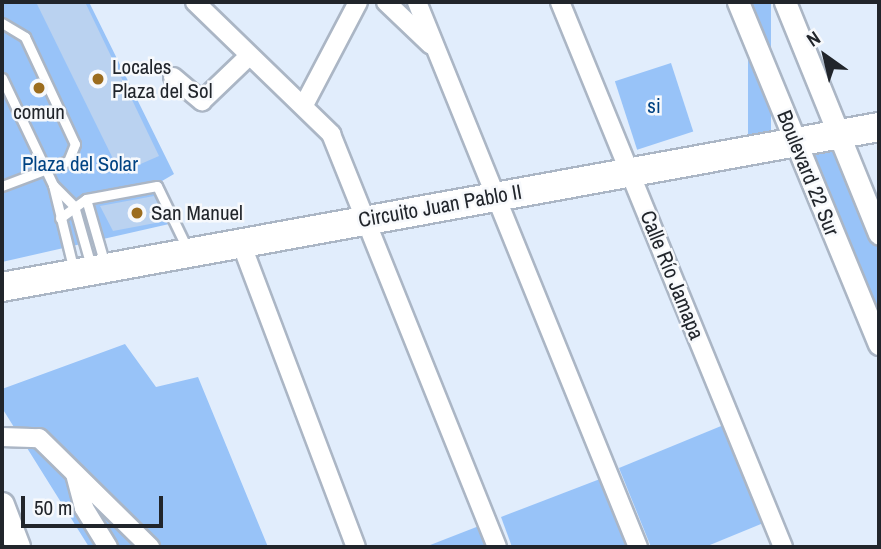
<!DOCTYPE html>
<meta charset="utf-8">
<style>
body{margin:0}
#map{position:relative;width:881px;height:549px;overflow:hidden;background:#e1edfc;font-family:"Archivo Narrow",sans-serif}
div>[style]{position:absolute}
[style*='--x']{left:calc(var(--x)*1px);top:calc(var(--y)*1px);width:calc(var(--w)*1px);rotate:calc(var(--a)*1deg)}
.green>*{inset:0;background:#98c3f8;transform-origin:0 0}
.building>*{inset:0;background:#bad2f0}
.roads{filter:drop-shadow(2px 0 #abb6c5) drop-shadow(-2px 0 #abb6c5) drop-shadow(0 2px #abb6c5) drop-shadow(0 -2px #abb6c5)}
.service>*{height:9px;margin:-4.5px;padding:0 4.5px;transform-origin:4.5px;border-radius:4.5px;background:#fff}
.minor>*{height:18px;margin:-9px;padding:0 9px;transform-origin:9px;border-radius:9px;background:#fff}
.tertiary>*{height:21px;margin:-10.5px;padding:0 10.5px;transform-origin:10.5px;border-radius:10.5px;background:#fff}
.secondary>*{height:24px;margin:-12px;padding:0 12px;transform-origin:12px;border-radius:12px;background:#fff}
.primary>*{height:28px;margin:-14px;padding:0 14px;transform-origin:14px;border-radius:14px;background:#fff}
.dots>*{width:19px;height:19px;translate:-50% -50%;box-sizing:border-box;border:4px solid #f7f9fc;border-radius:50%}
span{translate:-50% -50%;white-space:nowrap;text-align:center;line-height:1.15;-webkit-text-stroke:5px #f7f9fc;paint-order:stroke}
.poi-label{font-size:21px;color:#21252b}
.left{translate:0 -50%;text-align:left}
.park-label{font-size:21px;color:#014383}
.street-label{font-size:21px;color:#21252b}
.frame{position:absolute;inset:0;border:4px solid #21252b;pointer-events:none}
.north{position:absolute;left:790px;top:21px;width:70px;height:70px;-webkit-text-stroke:5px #f7f9fc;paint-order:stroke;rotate:326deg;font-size:19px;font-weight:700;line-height:28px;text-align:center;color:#21252b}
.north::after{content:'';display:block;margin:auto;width:24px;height:32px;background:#21252b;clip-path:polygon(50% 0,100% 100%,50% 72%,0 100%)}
.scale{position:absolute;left:21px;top:496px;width:142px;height:32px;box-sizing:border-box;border:4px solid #21252b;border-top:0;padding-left:9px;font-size:21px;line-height:24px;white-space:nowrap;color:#21252b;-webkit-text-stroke:5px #f7f9fc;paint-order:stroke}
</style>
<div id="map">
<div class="green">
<div style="clip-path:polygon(2px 2px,89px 2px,174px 174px,162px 181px,178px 222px,2px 262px)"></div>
<div style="left:748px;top:2px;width:23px;height:138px"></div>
<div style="left:671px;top:63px;width:72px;height:59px;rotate:72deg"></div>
<div style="clip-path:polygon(841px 145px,879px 234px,879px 344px,799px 152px)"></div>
<div style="clip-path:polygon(125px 344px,156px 387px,198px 377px,268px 547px,89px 547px,2px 408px,2px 389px)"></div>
<div style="clip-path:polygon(726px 424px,766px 522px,705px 547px,651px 547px,619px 468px)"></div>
<div style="clip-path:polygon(600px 479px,626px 547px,512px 547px,501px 517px)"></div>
<div style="clip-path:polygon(479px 526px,488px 547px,425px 547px)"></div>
</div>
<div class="building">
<div style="clip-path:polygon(36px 2px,85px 2px,159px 156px,120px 173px)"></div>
<div style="clip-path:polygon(154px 196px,166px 221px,113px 231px,100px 206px)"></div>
</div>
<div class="roads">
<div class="service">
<div style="--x:2;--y:23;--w:27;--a:31"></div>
<div style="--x:25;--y:37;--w:118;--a:65"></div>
<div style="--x:75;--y:144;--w:18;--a:112"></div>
<div style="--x:68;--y:161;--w:71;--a:159.3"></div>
<div style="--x:2;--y:78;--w:119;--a:64.5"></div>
<div style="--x:53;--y:185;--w:30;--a:45"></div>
<div style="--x:74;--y:206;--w:62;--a:74.2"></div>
<div style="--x:53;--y:185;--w:89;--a:76.3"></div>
<div style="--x:86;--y:199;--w:69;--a:73.9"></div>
<div style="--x:60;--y:218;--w:32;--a:-36"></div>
<div style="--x:86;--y:199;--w:72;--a:-10.4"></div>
<div style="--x:157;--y:186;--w:71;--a:64.2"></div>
</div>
<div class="minor">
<div style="--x:195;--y:2;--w:190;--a:44.1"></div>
<div style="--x:331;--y:134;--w:445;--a:68.1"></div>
<div style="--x:386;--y:2;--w:62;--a:43.7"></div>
<div style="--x:417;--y:2;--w:588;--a:67.93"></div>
<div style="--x:560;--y:2;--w:589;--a:67.75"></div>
<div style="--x:173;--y:77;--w:38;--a:40"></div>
<div style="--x:202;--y:101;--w:65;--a:-43.8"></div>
<div style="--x:305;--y:103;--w:114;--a:-62.3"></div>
<div style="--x:241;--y:243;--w:325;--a:69.3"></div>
<div style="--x:2;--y:437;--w:37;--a:2"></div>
<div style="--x:39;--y:438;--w:156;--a:44.5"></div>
<div style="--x:75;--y:474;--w:35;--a:75"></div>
<div style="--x:84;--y:508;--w:46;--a:58.4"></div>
</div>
<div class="tertiary">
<div style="--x:738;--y:2;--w:370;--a:67.6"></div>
<div style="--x:785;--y:2;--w:250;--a:67.9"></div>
</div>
<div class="secondary">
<div style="--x:2;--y:505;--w:45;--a:69.1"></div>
</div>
<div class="primary">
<div style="--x:2;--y:287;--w:891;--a:-10.34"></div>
</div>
</div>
<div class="dots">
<div style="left:98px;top:79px;background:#9c6d1f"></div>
<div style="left:39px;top:88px;background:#9c6d1f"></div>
<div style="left:137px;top:213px;background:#9c6d1f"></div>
</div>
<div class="poi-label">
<span class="left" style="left:112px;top:79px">Locales<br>Plaza del Sol</span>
<span style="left:39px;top:112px">comun</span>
<span class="left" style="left:151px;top:213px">San Manuel</span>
</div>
<div class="park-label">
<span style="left:654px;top:106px">si</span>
<span style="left:80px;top:164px">Plaza del Solar</span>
</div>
<div class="street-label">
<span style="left:808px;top:173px;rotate:68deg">Boulevard 22 Sur</span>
<span style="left:440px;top:206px;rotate:-10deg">Circuito Juan Pablo II</span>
<span style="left:672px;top:275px;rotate:68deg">Calle Río Jamapa</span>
</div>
<div class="frame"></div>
<div class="north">N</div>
<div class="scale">50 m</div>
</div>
